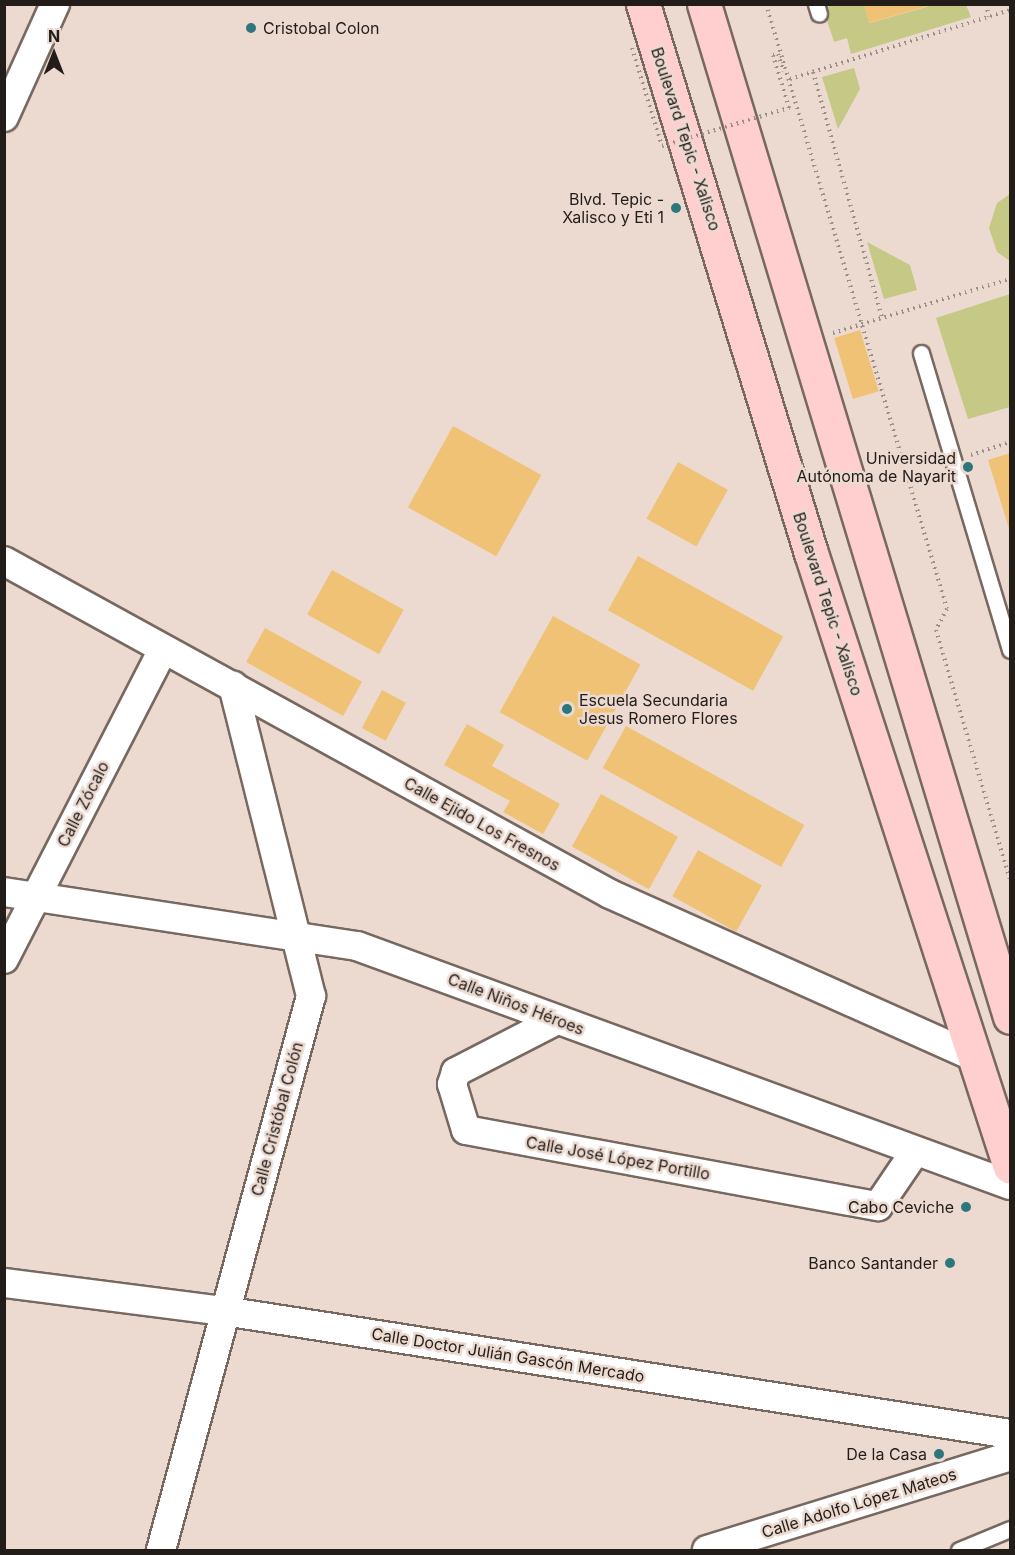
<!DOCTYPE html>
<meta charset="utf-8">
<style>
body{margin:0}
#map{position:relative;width:1015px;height:1555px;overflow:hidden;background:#ecdad1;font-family:Inter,sans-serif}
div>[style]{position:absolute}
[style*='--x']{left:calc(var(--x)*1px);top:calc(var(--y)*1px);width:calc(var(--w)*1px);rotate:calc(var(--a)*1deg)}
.green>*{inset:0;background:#c6c886}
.building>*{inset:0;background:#efc275;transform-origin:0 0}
.path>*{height:4px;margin-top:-2px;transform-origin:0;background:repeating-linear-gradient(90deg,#9b8e87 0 1.5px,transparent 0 6px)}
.roads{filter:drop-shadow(2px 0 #776860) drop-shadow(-2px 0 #776860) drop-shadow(0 2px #776860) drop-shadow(0 -2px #776860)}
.lane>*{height:15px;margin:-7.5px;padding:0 7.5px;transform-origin:7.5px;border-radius:7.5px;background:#fff}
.street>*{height:28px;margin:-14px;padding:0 14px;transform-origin:14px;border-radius:14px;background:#fff}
.primary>*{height:33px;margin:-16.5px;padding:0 16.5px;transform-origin:16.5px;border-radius:16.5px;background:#ffcfcf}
.path-bridge>*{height:4px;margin-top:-2px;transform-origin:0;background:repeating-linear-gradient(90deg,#9b8e87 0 1.5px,transparent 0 6px)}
.dots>*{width:16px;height:16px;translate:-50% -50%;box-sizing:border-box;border:3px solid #ecdad1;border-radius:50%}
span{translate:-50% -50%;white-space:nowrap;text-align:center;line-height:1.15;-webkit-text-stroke:5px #ecdad1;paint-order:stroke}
.poi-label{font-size:16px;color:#231d1a}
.left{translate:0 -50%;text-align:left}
.right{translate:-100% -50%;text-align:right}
.street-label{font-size:16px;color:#231d1a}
.frame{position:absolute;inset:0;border:6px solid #231d1a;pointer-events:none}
.north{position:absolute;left:24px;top:24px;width:60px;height:60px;-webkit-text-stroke:4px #ecdad1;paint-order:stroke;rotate:0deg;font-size:16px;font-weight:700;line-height:24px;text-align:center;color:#231d1a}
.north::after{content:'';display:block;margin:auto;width:21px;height:27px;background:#231d1a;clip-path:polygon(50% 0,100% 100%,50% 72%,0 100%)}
</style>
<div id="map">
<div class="green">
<div style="clip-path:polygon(822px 5px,864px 5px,870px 23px,933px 5px,966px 5px,971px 17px,851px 54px,847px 38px,834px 42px)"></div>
<div style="clip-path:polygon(854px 68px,860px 89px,838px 129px,822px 77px)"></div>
<div style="clip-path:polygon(1010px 194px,1010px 261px,997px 252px,989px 228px,997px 203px)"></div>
<div style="clip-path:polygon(867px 242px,910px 265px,917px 290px,884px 299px)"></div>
<div style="clip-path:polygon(1010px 294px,1010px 407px,968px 419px,936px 318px)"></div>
</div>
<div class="building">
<div style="clip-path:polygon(864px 4px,931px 4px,931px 5px,869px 23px)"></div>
<div style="left:860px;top:330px;width:64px;height:27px;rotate:73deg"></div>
<div style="left:453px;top:426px;width:101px;height:93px;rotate:29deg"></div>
<div style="clip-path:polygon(1010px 453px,1010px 532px,988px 460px)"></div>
<div style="left:678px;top:462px;width:57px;height:65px;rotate:29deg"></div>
<div style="left:638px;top:556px;width:166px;height:62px;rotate:29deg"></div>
<div style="left:332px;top:570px;width:82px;height:51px;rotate:29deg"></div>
<div style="left:553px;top:616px;width:100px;height:110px;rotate:29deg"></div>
<div style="left:265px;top:628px;width:111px;height:39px;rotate:29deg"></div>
<div style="left:382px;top:690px;width:27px;height:43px;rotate:28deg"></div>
<div style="clip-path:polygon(467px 724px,504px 745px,492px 766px,560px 804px,543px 834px,503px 812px,510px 801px,444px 765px)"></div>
<div style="left:626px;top:726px;width:204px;height:48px;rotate:29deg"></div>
<div style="left:601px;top:794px;width:88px;height:60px;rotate:29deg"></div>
<div style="left:698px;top:850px;width:73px;height:53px;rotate:29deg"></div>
</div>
<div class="path">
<div style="--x:766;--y:4;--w:631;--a:73.34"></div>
<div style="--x:947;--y:609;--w:24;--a:118"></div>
<div style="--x:936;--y:630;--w:261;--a:73.5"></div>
<div style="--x:986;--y:4;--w:13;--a:77"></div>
<div style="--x:813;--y:72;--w:255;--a:74.3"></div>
<div style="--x:790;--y:79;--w:231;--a:-17.4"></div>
<div style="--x:833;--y:333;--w:185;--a:-17"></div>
<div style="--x:971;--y:455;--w:41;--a:-18.4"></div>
</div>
<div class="roads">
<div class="lane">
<div style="--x:816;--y:4;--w:10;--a:73"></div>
<div style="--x:921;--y:353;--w:310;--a:73.3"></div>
<div style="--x:959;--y:1550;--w:55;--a:-22.4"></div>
</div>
<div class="street">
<div style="--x:4;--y:117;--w:124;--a:-65.7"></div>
<div style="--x:4;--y:561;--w:691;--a:28.79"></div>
<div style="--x:610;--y:894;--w:400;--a:24.1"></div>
<div style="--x:4;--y:892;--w:357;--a:8.7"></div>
<div style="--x:357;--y:946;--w:695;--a:20.1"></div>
<div style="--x:4;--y:959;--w:348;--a:-62.8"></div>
<div style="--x:557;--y:1020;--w:114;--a:152.8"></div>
<div style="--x:456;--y:1072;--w:13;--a:108"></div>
<div style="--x:452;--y:1084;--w:48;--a:73.1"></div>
<div style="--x:466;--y:1130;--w:419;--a:10.5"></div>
<div style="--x:878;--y:1206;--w:64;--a:-55.8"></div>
<div style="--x:4;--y:1283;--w:222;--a:7.3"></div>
<div style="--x:224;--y:1311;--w:796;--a:8.89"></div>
<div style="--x:161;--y:1550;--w:574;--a:-74.85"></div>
<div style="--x:311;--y:996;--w:320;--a:-104.1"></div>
<div style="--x:707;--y:1550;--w:317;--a:-17.2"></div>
</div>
<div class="primary">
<div style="--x:643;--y:4;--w:574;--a:72.99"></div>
<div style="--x:811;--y:553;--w:645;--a:72.04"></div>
<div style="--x:704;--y:4;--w:1058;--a:73.19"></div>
</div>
</div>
<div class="path-bridge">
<div style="--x:632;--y:48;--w:102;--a:73"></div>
<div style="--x:662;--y:146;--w:133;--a:-16.7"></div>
<div style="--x:789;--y:108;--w:55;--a:-106.8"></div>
<div style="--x:773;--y:55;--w:5;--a:-11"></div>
<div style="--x:778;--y:54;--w:18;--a:71"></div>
</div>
<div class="dots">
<div style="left:251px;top:28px;background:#2d777c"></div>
<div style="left:676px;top:208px;background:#2d777c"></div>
<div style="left:968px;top:467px;background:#2d777c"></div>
<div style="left:567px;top:709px;background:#2d777c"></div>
<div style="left:966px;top:1207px;background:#2d777c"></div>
<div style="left:950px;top:1263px;background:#2d777c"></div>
<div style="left:939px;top:1454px;background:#2d777c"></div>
</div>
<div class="poi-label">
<span class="left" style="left:263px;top:28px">Cristobal Colon</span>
<span class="right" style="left:664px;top:208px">Blvd. Tepic -<br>Xalisco y Eti 1</span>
<span class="right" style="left:956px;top:467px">Universidad<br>Autónoma de Nayarit</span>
<span class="left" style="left:579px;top:709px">Escuela Secundaria<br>Jesus Romero Flores</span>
<span class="right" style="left:954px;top:1207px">Cabo Ceviche</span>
<span class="right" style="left:938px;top:1263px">Banco Santander</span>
<span class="right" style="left:927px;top:1454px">De la Casa</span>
</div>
<div class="street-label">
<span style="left:686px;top:139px;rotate:72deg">Boulevard Tepic - Xalisco</span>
<span style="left:828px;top:604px;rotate:72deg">Boulevard Tepic - Xalisco</span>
<span style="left:83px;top:804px;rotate:-63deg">Calle Zócalo</span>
<span style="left:482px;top:824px;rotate:29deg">Calle Ejido Los Fresnos</span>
<span style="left:516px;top:1004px;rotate:21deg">Calle Niños Héroes</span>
<span style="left:277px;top:1119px;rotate:-75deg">Calle Cristóbal Colón</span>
<span style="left:618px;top:1158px;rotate:10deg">Calle José López Portillo</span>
<span style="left:508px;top:1355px;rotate:9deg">Calle Doctor Julián Gascón Mercado</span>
<span style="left:859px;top:1503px;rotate:-17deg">Calle Adolfo López Mateos</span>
</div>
<div class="frame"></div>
<div class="north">N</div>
</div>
